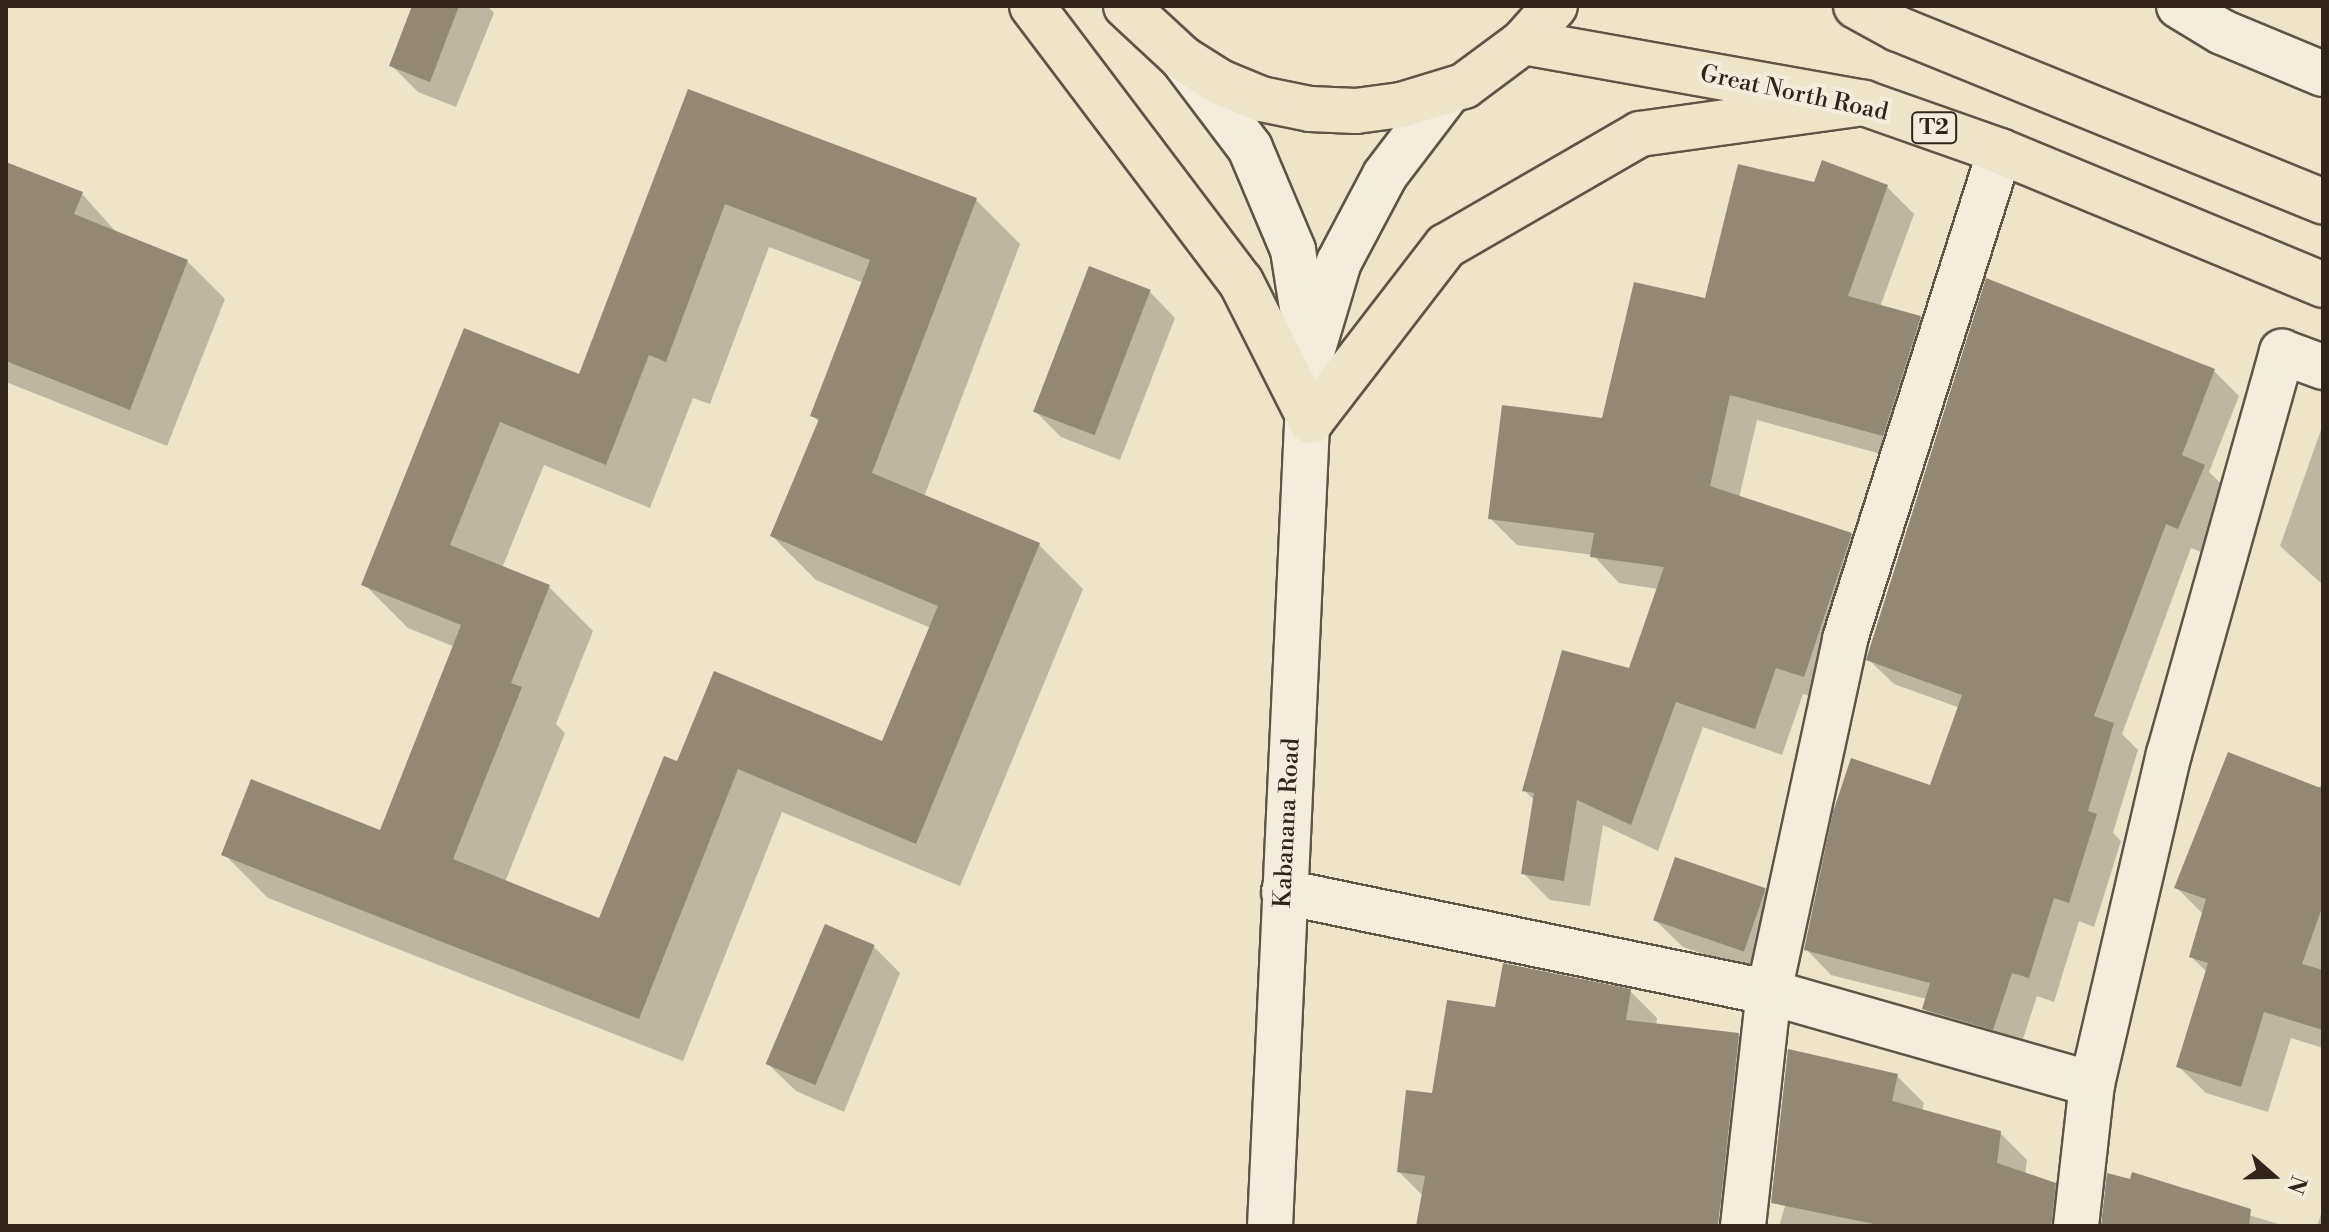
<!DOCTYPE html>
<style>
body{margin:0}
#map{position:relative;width:2329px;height:1232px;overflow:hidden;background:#eee4ca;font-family:"Libre Bodoni",serif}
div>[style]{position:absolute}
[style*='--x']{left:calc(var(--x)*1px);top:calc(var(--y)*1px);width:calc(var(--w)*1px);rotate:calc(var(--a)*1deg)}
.shadow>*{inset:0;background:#0003}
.building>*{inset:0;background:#938876;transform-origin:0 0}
.roads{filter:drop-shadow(2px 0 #605447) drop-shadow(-2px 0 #605447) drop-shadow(0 2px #605447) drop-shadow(0 -2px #605447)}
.minor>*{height:44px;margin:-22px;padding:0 22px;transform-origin:22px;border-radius:22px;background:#f4eddd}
.tertiary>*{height:44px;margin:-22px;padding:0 22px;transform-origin:22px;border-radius:22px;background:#f4eddd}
.primary>*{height:44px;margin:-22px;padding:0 22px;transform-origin:22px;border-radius:22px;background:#eee4ca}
span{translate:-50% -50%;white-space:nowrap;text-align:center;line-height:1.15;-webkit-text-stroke:8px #f4eddd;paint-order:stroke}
.shield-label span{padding:2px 6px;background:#f4eddd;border:2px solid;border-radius:6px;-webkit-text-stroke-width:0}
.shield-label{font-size:22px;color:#31241b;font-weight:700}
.street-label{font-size:24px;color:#31241b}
.frame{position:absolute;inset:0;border:8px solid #31241b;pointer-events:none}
.north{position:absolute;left:2233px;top:1136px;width:80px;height:80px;-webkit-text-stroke:6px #f4eddd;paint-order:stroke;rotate:110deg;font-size:22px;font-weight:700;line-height:32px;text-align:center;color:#31241b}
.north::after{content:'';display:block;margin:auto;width:28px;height:36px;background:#31241b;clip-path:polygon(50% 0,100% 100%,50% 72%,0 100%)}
</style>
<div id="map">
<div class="shadow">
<div style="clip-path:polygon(414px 6px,487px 6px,494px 13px,456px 107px,418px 92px,391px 65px)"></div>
<div style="clip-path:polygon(evenodd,689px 91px,976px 200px,1020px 244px,924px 497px,1039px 545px,1083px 589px,960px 886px,782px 812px,683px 1061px,268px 898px,224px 854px,381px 833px,455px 647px,408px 628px,364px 584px,465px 330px,581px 376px,689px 91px,769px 247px,864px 283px,813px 416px,820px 423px,772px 536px,816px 580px,931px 628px,883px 743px,678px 764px,600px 920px,505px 882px,565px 733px,556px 724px,593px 631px,549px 587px,502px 568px,544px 465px,650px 508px,693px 398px,710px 404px,769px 247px)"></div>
<div style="clip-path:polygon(6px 164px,82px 194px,118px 234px,187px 261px,225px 299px,167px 446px,6px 382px)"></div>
<div style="clip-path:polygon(1816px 184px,1887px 187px,1914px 214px,1880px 307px,1920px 318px,1947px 344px,1910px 462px,1757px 420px,1739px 498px,1851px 535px,1878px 562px,1831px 703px,1803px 694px,1782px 755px,1703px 727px,1658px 851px,1603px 825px,1590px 906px,1550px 900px,1523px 873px,1534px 800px,1525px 791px,1630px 670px,1658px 589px,1619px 583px,1593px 555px,1517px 545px,1490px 518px,1604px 420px,1706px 300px)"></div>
<div style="clip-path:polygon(1149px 291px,1175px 318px,1120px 460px,1061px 437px,1035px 411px)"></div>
<div style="clip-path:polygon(2214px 371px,2239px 396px,2209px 472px,2229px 491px,2203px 553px,2191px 548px,2122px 734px,2138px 750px,2113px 833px,2121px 841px,2094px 927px,2079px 921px,2054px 1002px,2037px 996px,2018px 1054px,1949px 1034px,1924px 1009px,1927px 999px,1831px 975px,1806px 949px,1931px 788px,1960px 708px,1894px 684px,1868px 659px)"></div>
<div style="clip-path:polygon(2323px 424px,2323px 585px,2280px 546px)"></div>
<div style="clip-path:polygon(2323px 784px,2323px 1048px,2291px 1038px,2268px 1112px,2206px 1093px,2178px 1066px,2207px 972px,2191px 957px,2203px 914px,2177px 888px)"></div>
<div style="clip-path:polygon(1765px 890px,1791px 916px,1775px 978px,1683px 947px,1656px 921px)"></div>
<div style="clip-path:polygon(874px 947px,900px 973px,844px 1112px,796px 1091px,769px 1065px)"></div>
<div style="clip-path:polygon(1630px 991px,1657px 1018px,1656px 1026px,1738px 1035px,1765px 1062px,1749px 1209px,1667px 1201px,1661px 1226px,1418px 1226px,1423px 1196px,1399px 1172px,1433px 1095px,1497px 1010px)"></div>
<div style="clip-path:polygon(1897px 1076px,1924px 1103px,1922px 1111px,2000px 1133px,2027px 1160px,2025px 1175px,2055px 1184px,2082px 1212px,2081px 1226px,1779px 1226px,1787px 1200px)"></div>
<div style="clip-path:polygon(2109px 1176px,2199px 1200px,2285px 1226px,2101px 1226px)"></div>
<div style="clip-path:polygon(2323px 1208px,2323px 1226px,2317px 1226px)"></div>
</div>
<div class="building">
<div style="clip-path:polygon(412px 6px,459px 6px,430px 82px,389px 66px)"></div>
<div style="clip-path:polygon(evenodd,688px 89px,977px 198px,872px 473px,1040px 543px,916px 844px,738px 769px,639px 1019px,221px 855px,251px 779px,380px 830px,461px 625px,361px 585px,464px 328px,579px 374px,688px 89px,725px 204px,870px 260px,810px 416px,819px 419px,770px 536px,938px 606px,882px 741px,714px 671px,677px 761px,664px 756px,599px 918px,453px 859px,522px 687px,511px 683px,550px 585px,450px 545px,500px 422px,606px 465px,649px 355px,666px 362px,725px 204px)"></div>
<div style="clip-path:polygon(1822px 160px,1888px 185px,1848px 296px,1921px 316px,1883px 436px,1730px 395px,1710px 486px,1852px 533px,1804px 677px,1776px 668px,1755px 729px,1676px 702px,1631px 825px,1577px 800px,1564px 881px,1521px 874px,1534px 793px,1522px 791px,1562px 650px,1629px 668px,1664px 567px,1590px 557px,1594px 533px,1488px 519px,1502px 405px,1602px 418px,1634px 282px,1705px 298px,1738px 164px,1814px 182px)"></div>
<div style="clip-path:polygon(6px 162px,83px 192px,74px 214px,188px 260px,130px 410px,6px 361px)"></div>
<div style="left:1089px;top:266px;width:66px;height:156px;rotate:21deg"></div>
<div style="clip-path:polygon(1986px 278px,2215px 369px,2182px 455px,2205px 465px,2178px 529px,2166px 524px,2094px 716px,2114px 723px,2088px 811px,2097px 814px,2069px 903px,2054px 898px,2029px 978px,2012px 973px,1993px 1030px,1922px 1009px,1930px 983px,1804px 950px,1833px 812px,1851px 758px,1930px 785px,1962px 695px,1866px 660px)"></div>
<div style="clip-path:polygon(2228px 752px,2323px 789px,2323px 905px,2302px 964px,2323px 970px,2323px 1030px,2264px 1012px,2241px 1087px,2176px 1067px,2208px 963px,2189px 957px,2206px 899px,2174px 888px)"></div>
<div style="left:1675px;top:857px;width:96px;height:67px;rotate:19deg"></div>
<div style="left:825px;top:924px;width:54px;height:152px;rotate:23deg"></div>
<div style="clip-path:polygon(1503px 963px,1631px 989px,1626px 1020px,1739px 1033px,1718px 1226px,1416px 1226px,1425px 1176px,1397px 1172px,1406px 1090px,1432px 1093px,1447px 1000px,1495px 1007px)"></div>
<div style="clip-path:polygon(1788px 1049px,1898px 1074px,1892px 1101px,2001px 1131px,1997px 1163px,2056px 1183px,2051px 1226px,1884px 1226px,1771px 1203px)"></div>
<div style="clip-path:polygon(2132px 1172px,2251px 1209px,2249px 1226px,2101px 1226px,2107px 1173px,2130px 1179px)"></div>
</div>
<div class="roads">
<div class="minor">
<div style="--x:2179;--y:6;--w:50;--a:31.2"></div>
<div style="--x:2222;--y:32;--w:109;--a:22.6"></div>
<div style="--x:1284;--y:892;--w:495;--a:11.7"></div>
<div style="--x:1769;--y:992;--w:336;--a:15.9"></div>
<div style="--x:1743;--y:1226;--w:235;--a:-83.7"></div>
<div style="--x:1769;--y:992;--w:361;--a:-77.8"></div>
<div style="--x:1845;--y:639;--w:512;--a:-72.38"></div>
<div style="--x:2076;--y:1226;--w:143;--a:-83.6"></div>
<div style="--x:2092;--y:1084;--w:339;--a:-76.9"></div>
<div style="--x:2169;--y:754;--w:418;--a:-74.3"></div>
<div style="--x:2282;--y:352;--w:44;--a:20.1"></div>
</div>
<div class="tertiary">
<div style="--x:1182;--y:58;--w:113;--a:52.9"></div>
<div style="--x:1250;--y:148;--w:111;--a:67.1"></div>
<div style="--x:1293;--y:250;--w:110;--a:81.1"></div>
<div style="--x:1310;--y:359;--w:868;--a:92.64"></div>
<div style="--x:1313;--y:349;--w:91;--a:-73.4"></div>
<div style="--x:1339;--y:262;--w:98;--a:-62.1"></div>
<div style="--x:1385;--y:175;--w:101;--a:-52.7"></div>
</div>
<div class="primary">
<div style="--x:1032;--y:6;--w:346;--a:52.9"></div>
<div style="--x:1241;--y:282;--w:156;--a:63.3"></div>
<div style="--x:1311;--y:421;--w:221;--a:-52.4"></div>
<div style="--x:1446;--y:246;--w:224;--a:-30"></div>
<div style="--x:1640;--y:134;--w:226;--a:-7.9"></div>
<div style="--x:1126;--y:6;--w:76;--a:42.9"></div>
<div style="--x:1182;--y:58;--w:45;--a:32.3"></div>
<div style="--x:1220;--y:82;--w:44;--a:22.5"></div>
<div style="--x:1261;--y:99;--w:50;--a:11.5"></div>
<div style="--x:1310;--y:109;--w:46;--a:2.5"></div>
<div style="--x:1356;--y:111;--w:45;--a:-7.6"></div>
<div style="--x:1401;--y:105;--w:66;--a:-16.8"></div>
<div style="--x:1464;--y:86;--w:74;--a:-36.7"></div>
<div style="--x:1523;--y:42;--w:48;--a:-48.4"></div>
<div style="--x:1856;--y:6;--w:48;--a:28.7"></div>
<div style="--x:1898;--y:29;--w:459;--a:22.1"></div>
<div style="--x:1523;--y:42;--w:346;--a:10.1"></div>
<div style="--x:1864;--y:103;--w:144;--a:19.4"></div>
<div style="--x:2000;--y:151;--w:350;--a:22.5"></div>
</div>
</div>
<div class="shield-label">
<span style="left:1934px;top:128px">T2</span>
</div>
<div class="street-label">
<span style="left:1794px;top:94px;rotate:12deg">Great North Road</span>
<span style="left:1288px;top:823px;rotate:-87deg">Kabanana Road</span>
</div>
<div class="frame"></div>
<div class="north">N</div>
</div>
